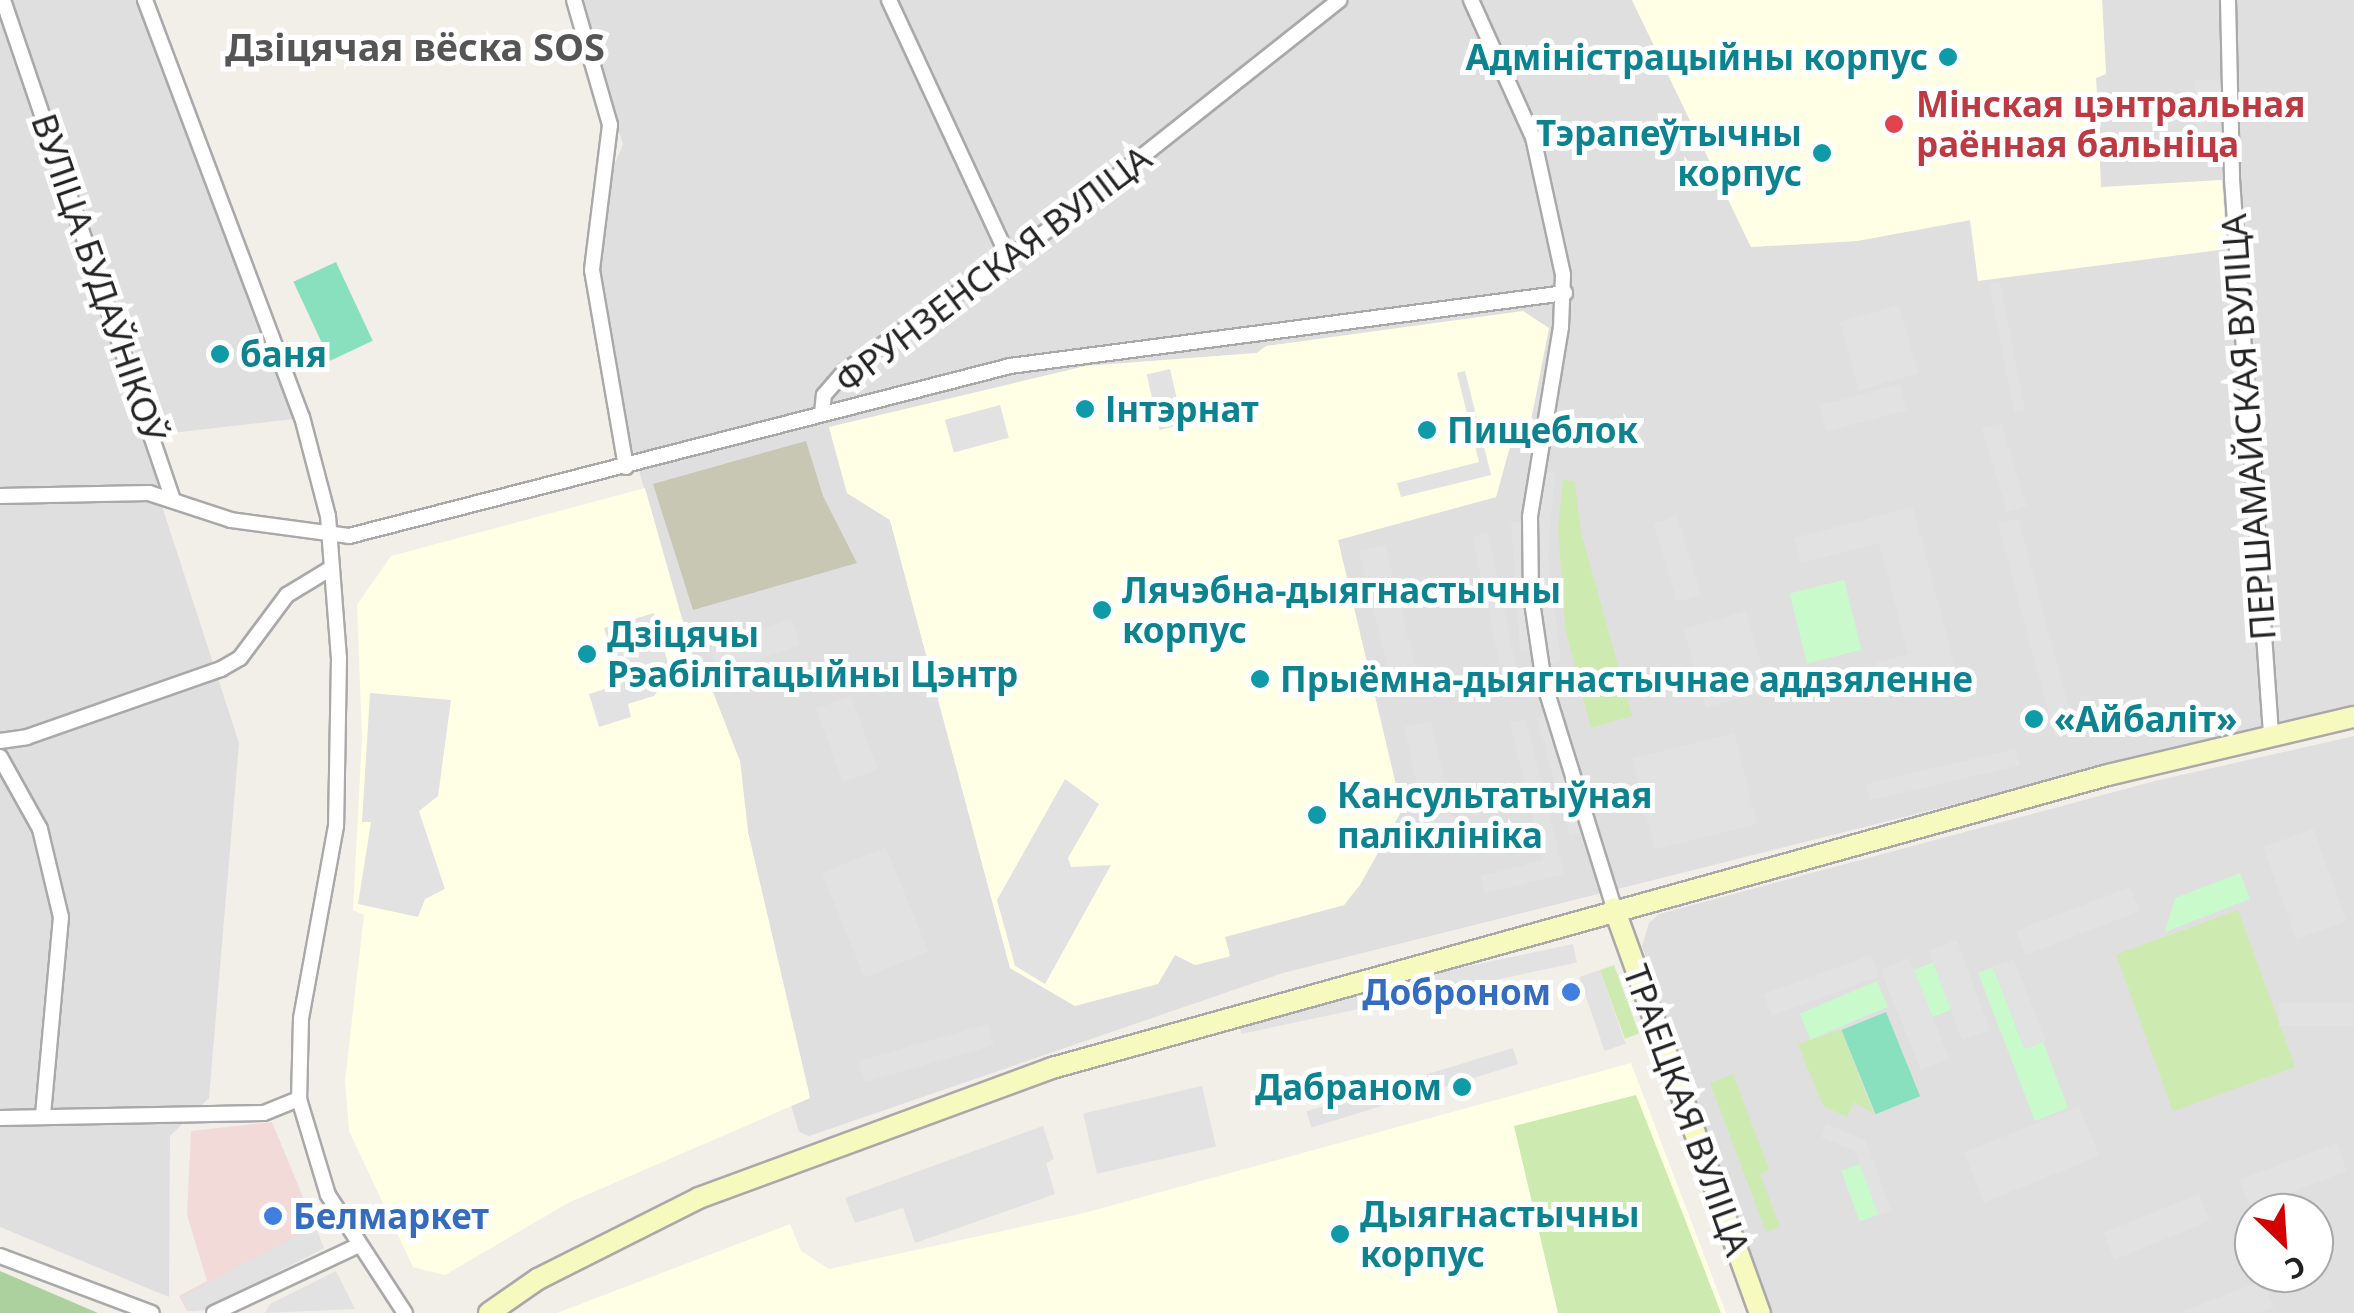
<!DOCTYPE html>
<meta charset="utf-8">
<style>
body{margin:0}
#map{position:relative;width:2354px;height:1313px;overflow:hidden;background:#f2efe9;font-family:"Noto Sans",sans-serif}
div>[style]{position:absolute}
[style*='--x']{left:calc(var(--x)*1px);top:calc(var(--y)*1px);width:calc(var(--w)*1px);rotate:calc(var(--a)*1deg)}
.residential>*{inset:0;background:#e0dfdf}
.commercial>*{inset:0;background:#f2dad9}
.education>*{inset:0;background:#ffffe5}
.construction>*{inset:0;background:#c7c7b4}
.grass>*{inset:0;background:#cdebb0;transform-origin:0 0}
.forest>*{inset:0;background:#add19e}
.park>*{inset:0;background:#c8facc;transform-origin:0 0}
.pitch>*{inset:0;background:#88e0be;transform-origin:0 0}
.parking>*{inset:0;background:#e2e2e2;transform-origin:0 0}
.roads{filter:drop-shadow(2px 0 #a9a9a9) drop-shadow(-2px 0 #a9a9a9) drop-shadow(0 2px #a9a9a9) drop-shadow(0 -2px #a9a9a9)}
.street>*{height:14px;margin:-7px;padding:0 7px;transform-origin:7px;border-radius:7px;background:#fff}
.secondary>*{height:20px;margin:-10px;padding:0 10px;transform-origin:10px;border-radius:10px;background:#f7fabf}
.dots>*{width:28px;height:28px;translate:-50% -50%;box-sizing:border-box;border:5px solid #fff;border-radius:50%}
span{translate:-50% -50%;white-space:nowrap;text-align:center;line-height:1.15;-webkit-text-stroke:10px #fff;paint-order:stroke}
.culture-label{font-size:35px;color:#0d838f;font-weight:700}
.right{translate:-100% -50%;text-align:right}
.left{translate:0 -50%;text-align:left}
.health-label{font-size:35px;color:#be3a42;font-weight:700}
.street-label{font-size:35px;color:#222}
.shop-label{font-size:35px;color:#366cbe;font-weight:700}
.neighbourhood-label{font-size:38px;color:#555;font-weight:700}
.north{position:absolute;left:2234px;top:1193px;width:100px;height:100px;box-sizing:border-box;background:#fff;border:2px solid #a7a7a7;border-radius:50%;rotate:155deg;font-size:28px;font-weight:700;line-height:40px;text-align:center;color:#222}
.north::after{content:'';display:block;margin:auto;width:35px;height:45px;background:#d40000;clip-path:polygon(50% 0,100% 100%,50% 72%,0 100%)}
</style>
<div id="map">
<div class="residential">
<div style="clip-path:polygon(0 0,140px 0,294px 419px,146px 436px,162px 506px,239px 743px,209px 1098px,170px 1136px,169px 1297px,0 1227px)"></div>
<div style="clip-path:polygon(evenodd,579px 0,1632px 0,1751px 247px,1857px 241px,1971px 220px,1979px 281px,2222px 180px,2101px 188px,2096px 78px,2106px 73px,2102px 0,2354px 0,2354px 704px,1283px 973px,809px 1136px,799px 1132px,791px 1105px,810px 1097px,748px 832px,740px 761px,692px 654px,618px 398px,598px 255px,605px 188px,623px 144px,579px 0,1311px 341px,1512px 439px,1496px 497px,1337px 540px,1401px 810px,1344px 905px,1224px 937px,1229px 957px,1195px 965px,1175px 954px,1075px 1006px,1010px 968px,890px 520px,847px 493px,829px 428px,1086px 366px,1257px 353px,1266px 346px,1311px 341px)"></div>
<div style="clip-path:polygon(evenodd,2354px 736px,2354px 1313px,1769px 1313px,1642px 946px,1649px 923px,1659px 914px,2155px 781px,2354px 736px,2254px 1213px,2314px 1213px,2314px 1273px,2254px 1273px,2254px 1213px)"></div>
</div>
<div class="commercial">
<div style="clip-path:polygon(272px 1122px,324px 1248px,203px 1310px,187px 1311px,179px 1296px,207px 1281px,187px 1215px,191px 1131px)"></div>
</div>
<div class="education">
<div style="clip-path:polygon(1632px 0,2102px 0,2106px 74px,2096px 78px,2101px 187px,2222px 180px,2227px 249px,1978px 281px,1970px 220px,1857px 241px,1751px 247px)"></div>
<div style="clip-path:polygon(1523px 311px,1549px 328px,1530px 426px,1512px 439px,1496px 497px,1338px 540px,1402px 810px,1360px 885px,1344px 905px,1225px 937px,1230px 956px,1195px 965px,1175px 955px,1158px 984px,1075px 1006px,1010px 968px,890px 520px,847px 493px,829px 427px,1086px 366px,1257px 353px,1266px 346px)"></div>
<div style="clip-path:polygon(645px 488px,692px 654px,700px 659px,740px 761px,748px 832px,810px 1098px,568px 1203px,445px 1275px,413px 1267px,349px 1131px,345px 1081px,364px 915px,353px 910px,362px 738px,357px 605px,391px 556px)"></div>
<div style="clip-path:polygon(1631px 1063px,1726px 1313px,557px 1313px,790px 1224px,801px 1251px,829px 1269px,1084px 1213px)"></div>
</div>
<div class="construction">
<div style="clip-path:polygon(806px 441px,823px 496px,857px 563px,693px 610px,653px 484px)"></div>
</div>
<div class="grass">
<div style="clip-path:polygon(1563px 479px,1575px 482px,1581px 532px,1632px 716px,1591px 728px,1565px 628px,1558px 528px)"></div>
<div style="left:2238px;top:910px;width:167px;height:130px;rotate:70deg"></div>
<div style="left:1614px;top:965px;width:73px;height:15px;rotate:70deg"></div>
<div style="clip-path:polygon(1841px 1030px,1874px 1114px,1854px 1102px,1847px 1117px,1823px 1106px,1798px 1044px)"></div>
<div style="clip-path:polygon(1733px 1074px,1769px 1169px,1760px 1174px,1780px 1227px,1766px 1232px,1710px 1083px)"></div>
<div style="clip-path:polygon(1636px 1095px,1686px 1222px,1721px 1313px,1558px 1313px,1514px 1126px)"></div>
</div>
<div class="forest">
<div style="clip-path:polygon(0 1271px,98px 1313px,0 1313px)"></div>
</div>
<div class="park">
<div style="left:1844px;top:580px;width:72px;height:56px;rotate:76deg"></div>
<div style="clip-path:polygon(2240px 873px,2250px 899px,2165px 932px,2175px 898px)"></div>
<div style="left:1934px;top:962px;width:51px;height:22px;rotate:69deg"></div>
<div style="clip-path:polygon(1993px 967px,2024px 1048px,2043px 1042px,2068px 1108px,2035px 1121px,1978px 973px)"></div>
<div style="left:1877px;top:981px;width:28px;height:84px;rotate:67deg"></div>
<div style="left:1860px;top:1164px;width:54px;height:20px;rotate:70deg"></div>
</div>
<div class="pitch">
<div style="left:336px;top:262px;width:87px;height:47px;rotate:65deg"></div>
<div style="left:1886px;top:1012px;width:91px;height:48px;rotate:68deg"></div>
</div>
<div class="parking">
<div style="left:2224px;top:79px;width:63px;height:29px;rotate:88deg"></div>
<div style="left:2000px;top:282px;width:130px;height:11px;rotate:79deg"></div>
<div style="left:1899px;top:305px;width:71px;height:62px;rotate:74deg"></div>
<div style="left:1170px;top:369px;width:57px;height:24px;rotate:77deg"></div>
<div style="clip-path:polygon(1465px 371px,1491px 475px,1401px 497px,1397px 483px,1479px 462px,1457px 373px)"></div>
<div style="left:1900px;top:384px;width:27px;height:84px;rotate:75deg"></div>
<div style="left:1000px;top:405px;width:34px;height:57px;rotate:75deg"></div>
<div style="left:2001px;top:423px;width:87px;height:20px;rotate:73deg"></div>
<div style="clip-path:polygon(1542px 472px,1555px 473px,1548px 557px,1561px 661px,1551px 664px,1537px 558px)"></div>
<div style="clip-path:polygon(1913px 507px,1958px 678px,1884px 697px,1876px 663px,1908px 654px,1879px 543px,1801px 563px,1794px 538px)"></div>
<div style="left:1677px;top:516px;width:82px;height:25px;rotate:73deg"></div>
<div style="left:2018px;top:518px;width:221px;height:21px;rotate:75deg"></div>
<div style="clip-path:polygon(1511px 522px,1522px 522px,1533px 649px,1520px 652px)"></div>
<div style="left:1488px;top:533px;width:145px;height:16px;rotate:78deg"></div>
<div style="left:1385px;top:545px;width:143px;height:27px;rotate:76deg"></div>
<div style="left:1746px;top:611px;width:82px;height:65px;rotate:74deg"></div>
<div style="clip-path:polygon(654px 613px,671px 674px,654px 696px,628px 704px,631px 717px,599px 727px,589px 694px,621px 684px,604px 628px)"></div>
<div style="left:791px;top:619px;width:28px;height:86px;rotate:71deg"></div>
<div style="clip-path:polygon(370px 693px,451px 700px,438px 796px,419px 811px,445px 889px,425px 899px,418px 917px,358px 904px,371px 822px,362px 822px)"></div>
<div style="left:851px;top:696px;width:78px;height:37px;rotate:70deg"></div>
<div style="left:1547px;top:715px;width:122px;height:11px;rotate:74deg"></div>
<div style="clip-path:polygon(1526px 719px,1564px 874px,1485px 893px,1481px 876px,1543px 860px,1510px 723px)"></div>
<div style="left:1431px;top:721px;width:113px;height:28px;rotate:77deg"></div>
<div style="left:1734px;top:733px;width:94px;height:105px;rotate:76deg"></div>
<div style="left:2016px;top:749px;width:17px;height:154px;rotate:77deg"></div>
<div style="clip-path:polygon(1065px 779px,1099px 804px,1068px 858px,1071px 867px,1111px 865px,1045px 984px,1015px 966px,997px 900px)"></div>
<div style="left:2313px;top:829px;width:98px;height:53px;rotate:70deg"></div>
<div style="left:886px;top:847px;width:113px;height:69px;rotate:68deg"></div>
<div style="left:2130px;top:887px;width:26px;height:122px;rotate:69deg"></div>
<div style="left:1957px;top:940px;width:96px;height:30px;rotate:70deg"></div>
<div style="left:1573px;top:944px;width:19px;height:343px;rotate:78deg"></div>
<div style="left:1871px;top:955px;width:23px;height:114px;rotate:70deg"></div>
<div style="left:1909px;top:958px;width:108px;height:31px;rotate:68deg"></div>
<div style="left:2014px;top:959px;width:88px;height:22px;rotate:69deg"></div>
<div style="left:1600px;top:970px;width:78px;height:22px;rotate:71deg"></div>
<div style="left:2354px;top:1003px;width:23px;height:75px;rotate:90deg"></div>
<div style="left:988px;top:1024px;width:22px;height:135px;rotate:74deg"></div>
<div style="left:1513px;top:1048px;width:17px;height:216px;rotate:73deg"></div>
<div style="left:1202px;top:1086px;width:62px;height:122px;rotate:77deg"></div>
<div style="left:2079px;top:1106px;width:54px;height:124px;rotate:68deg"></div>
<div style="clip-path:polygon(1826px 1124px,1866px 1141px,1891px 1210px,1879px 1215px,1855px 1151px,1821px 1137px)"></div>
<div style="clip-path:polygon(1043px 1126px,1054px 1159px,1046px 1163px,1055px 1194px,915px 1243px,903px 1208px,855px 1223px,845px 1198px)"></div>
<div style="left:2336px;top:1143px;width:30px;height:103px;rotate:69deg"></div>
<div style="left:2199px;top:1194px;width:29px;height:103px;rotate:68deg"></div>
<div style="clip-path:polygon(315px 1226px,324px 1248px,203px 1310px,188px 1311px,181px 1297px)"></div>
<div style="clip-path:polygon(336px 1271px,355px 1309px,265px 1313px,270px 1304px)"></div>
<div style="clip-path:polygon(2263px 1280px,2274px 1307px,2259px 1313px,2179px 1313px)"></div>
</div>
<div class="roads">
<div class="street">
<div style="--x:3;--y:0;--w:528;--a:71.22"></div>
<div style="--x:145;--y:0;--w:446;--a:69.4"></div>
<div style="--x:302;--y:417;--w:102;--a:75.3"></div>
<div style="--x:328;--y:516;--w:142;--a:85.6"></div>
<div style="--x:339;--y:658;--w:168;--a:91"></div>
<div style="--x:336;--y:826;--w:196;--a:100.3"></div>
<div style="--x:301;--y:1019;--w:80;--a:91.4"></div>
<div style="--x:299;--y:1099;--w:100;--a:73.2"></div>
<div style="--x:328;--y:1195;--w:141;--a:56.9"></div>
<div style="--x:574;--y:0;--w:130;--a:73.9"></div>
<div style="--x:610;--y:125;--w:146;--a:97.1"></div>
<div style="--x:592;--y:270;--w:200;--a:80.2"></div>
<div style="--x:889;--y:0;--w:285;--a:65.1"></div>
<div style="--x:1471;--y:0;--w:150;--a:65.7"></div>
<div style="--x:1533;--y:137;--w:141;--a:77.7"></div>
<div style="--x:1563;--y:275;--w:52;--a:92.2"></div>
<div style="--x:1561;--y:327;--w:193;--a:99.3"></div>
<div style="--x:1530;--y:517;--w:78;--a:89.3"></div>
<div style="--x:1531;--y:595;--w:89;--a:81.6"></div>
<div style="--x:1544;--y:683;--w:236;--a:72.7"></div>
<div style="--x:2228;--y:0;--w:179;--a:88.7"></div>
<div style="--x:2232;--y:179;--w:556;--a:85.98"></div>
<div style="--x:822;--y:413;--w:18;--a:-84"></div>
<div style="--x:824;--y:395;--w:32;--a:-49"></div>
<div style="--x:845;--y:371;--w:259;--a:-34.8"></div>
<div style="--x:1058;--y:223;--w:359;--a:-38.4"></div>
<div style="--x:0;--y:496;--w:149;--a:-1.2"></div>
<div style="--x:149;--y:493;--w:86;--a:18.2"></div>
<div style="--x:231;--y:520;--w:119;--a:7.7"></div>
<div style="--x:349;--y:536;--w:683;--a:-14.42"></div>
<div style="--x:1010;--y:366;--w:560;--a:-7.49"></div>
<div style="--x:0;--y:741;--w:27;--a:-8"></div>
<div style="--x:27;--y:737;--w:206;--a:-19.3"></div>
<div style="--x:221;--y:669;--w:22;--a:-30"></div>
<div style="--x:240;--y:658;--w:79;--a:-53.3"></div>
<div style="--x:287;--y:595;--w:50;--a:-31.2"></div>
<div style="--x:0;--y:757;--w:82;--a:60.9"></div>
<div style="--x:40;--y:829;--w:90;--a:76.6"></div>
<div style="--x:61;--y:917;--w:200;--a:95.2"></div>
<div style="--x:0;--y:1118;--w:264;--a:-1.1"></div>
<div style="--x:264;--y:1113;--w:38;--a:-22"></div>
<div style="--x:0;--y:1256;--w:162;--a:20.6"></div>
<div style="--x:214;--y:1313;--w:158;--a:-25.1"></div>
</div>
<div class="secondary">
<div style="--x:1614;--y:908;--w:431;--a:70.2"></div>
<div style="--x:489;--y:1313;--w:60;--a:-34.8"></div>
<div style="--x:538;--y:1279;--w:180;--a:-26.7"></div>
<div style="--x:699;--y:1198;--w:376;--a:-20.2"></div>
<div style="--x:1052;--y:1068;--w:1096;--a:-15.51"></div>
<div style="--x:2108;--y:775;--w:253;--a:-13.3"></div>
</div>
</div>
<div class="dots">
<div style="left:1948px;top:57px;background:#0f9aa8"></div>
<div style="left:1894px;top:124px;background:#e0444e"></div>
<div style="left:1822px;top:153px;background:#0f9aa8"></div>
<div style="left:220px;top:354px;background:#0f9aa8"></div>
<div style="left:1085px;top:409px;background:#0f9aa8"></div>
<div style="left:1427px;top:430px;background:#0f9aa8"></div>
<div style="left:1102px;top:610px;background:#0f9aa8"></div>
<div style="left:587px;top:654px;background:#0f9aa8"></div>
<div style="left:1260px;top:679px;background:#0f9aa8"></div>
<div style="left:2034px;top:719px;background:#0f9aa8"></div>
<div style="left:1317px;top:815px;background:#0f9aa8"></div>
<div style="left:1571px;top:992px;background:#3f7fe0"></div>
<div style="left:1462px;top:1087px;background:#0f9aa8"></div>
<div style="left:273px;top:1216px;background:#3f7fe0"></div>
<div style="left:1340px;top:1234px;background:#0f9aa8"></div>
</div>
<div class="culture-label">
<span class="right" style="left:1928px;top:57px">Адміністрацыйны корпус</span>
<span class="right" style="left:1802px;top:153px">Тэрапеўтычны<br>корпус</span>
<span class="left" style="left:240px;top:354px">баня</span>
<span class="left" style="left:1105px;top:409px">Інтэрнат</span>
<span class="left" style="left:1447px;top:430px">Пищеблок</span>
<span class="left" style="left:1122px;top:610px">Лячэбна-дыягнастычны<br>корпус</span>
<span class="left" style="left:607px;top:654px">Дзіцячы<br>Рэабілітацыйны Цэнтр</span>
<span class="left" style="left:1280px;top:679px">Прыёмна-дыягнастычнае аддзяленне</span>
<span class="left" style="left:2054px;top:719px">«Айбаліт»</span>
<span class="left" style="left:1337px;top:815px">Кансультатыўная<br>паліклініка</span>
<span class="right" style="left:1442px;top:1087px">Дабраном</span>
<span class="left" style="left:1360px;top:1234px">Дыягнастычны<br>корпус</span>
</div>
<div class="health-label">
<span class="left" style="left:1916px;top:124px">Мінская цэнтральная<br>раённая бальніца</span>
</div>
<div class="street-label">
<span style="left:993px;top:269px;rotate:-37deg">ФРУНЗЕНСКАЯ ВУЛІЦА</span>
<span style="left:99px;top:278px;rotate:71deg">ВУЛІЦА БУДАЎНІКОЎ</span>
<span style="left:2248px;top:427px;rotate:-94deg">ПЕРШАМАЙСКАЯ ВУЛІЦА</span>
<span style="left:1687px;top:1110px;rotate:70deg">ТРАЕЦКАЯ ВУЛІЦА</span>
</div>
<div class="shop-label">
<span class="right" style="left:1551px;top:992px">Доброном</span>
<span class="left" style="left:293px;top:1216px">Белмаркет</span>
</div>
<div class="neighbourhood-label">
<span style="left:415px;top:47px">Дзіцячая вёска SOS</span>
</div>
<div class="north">С</div>
</div>
